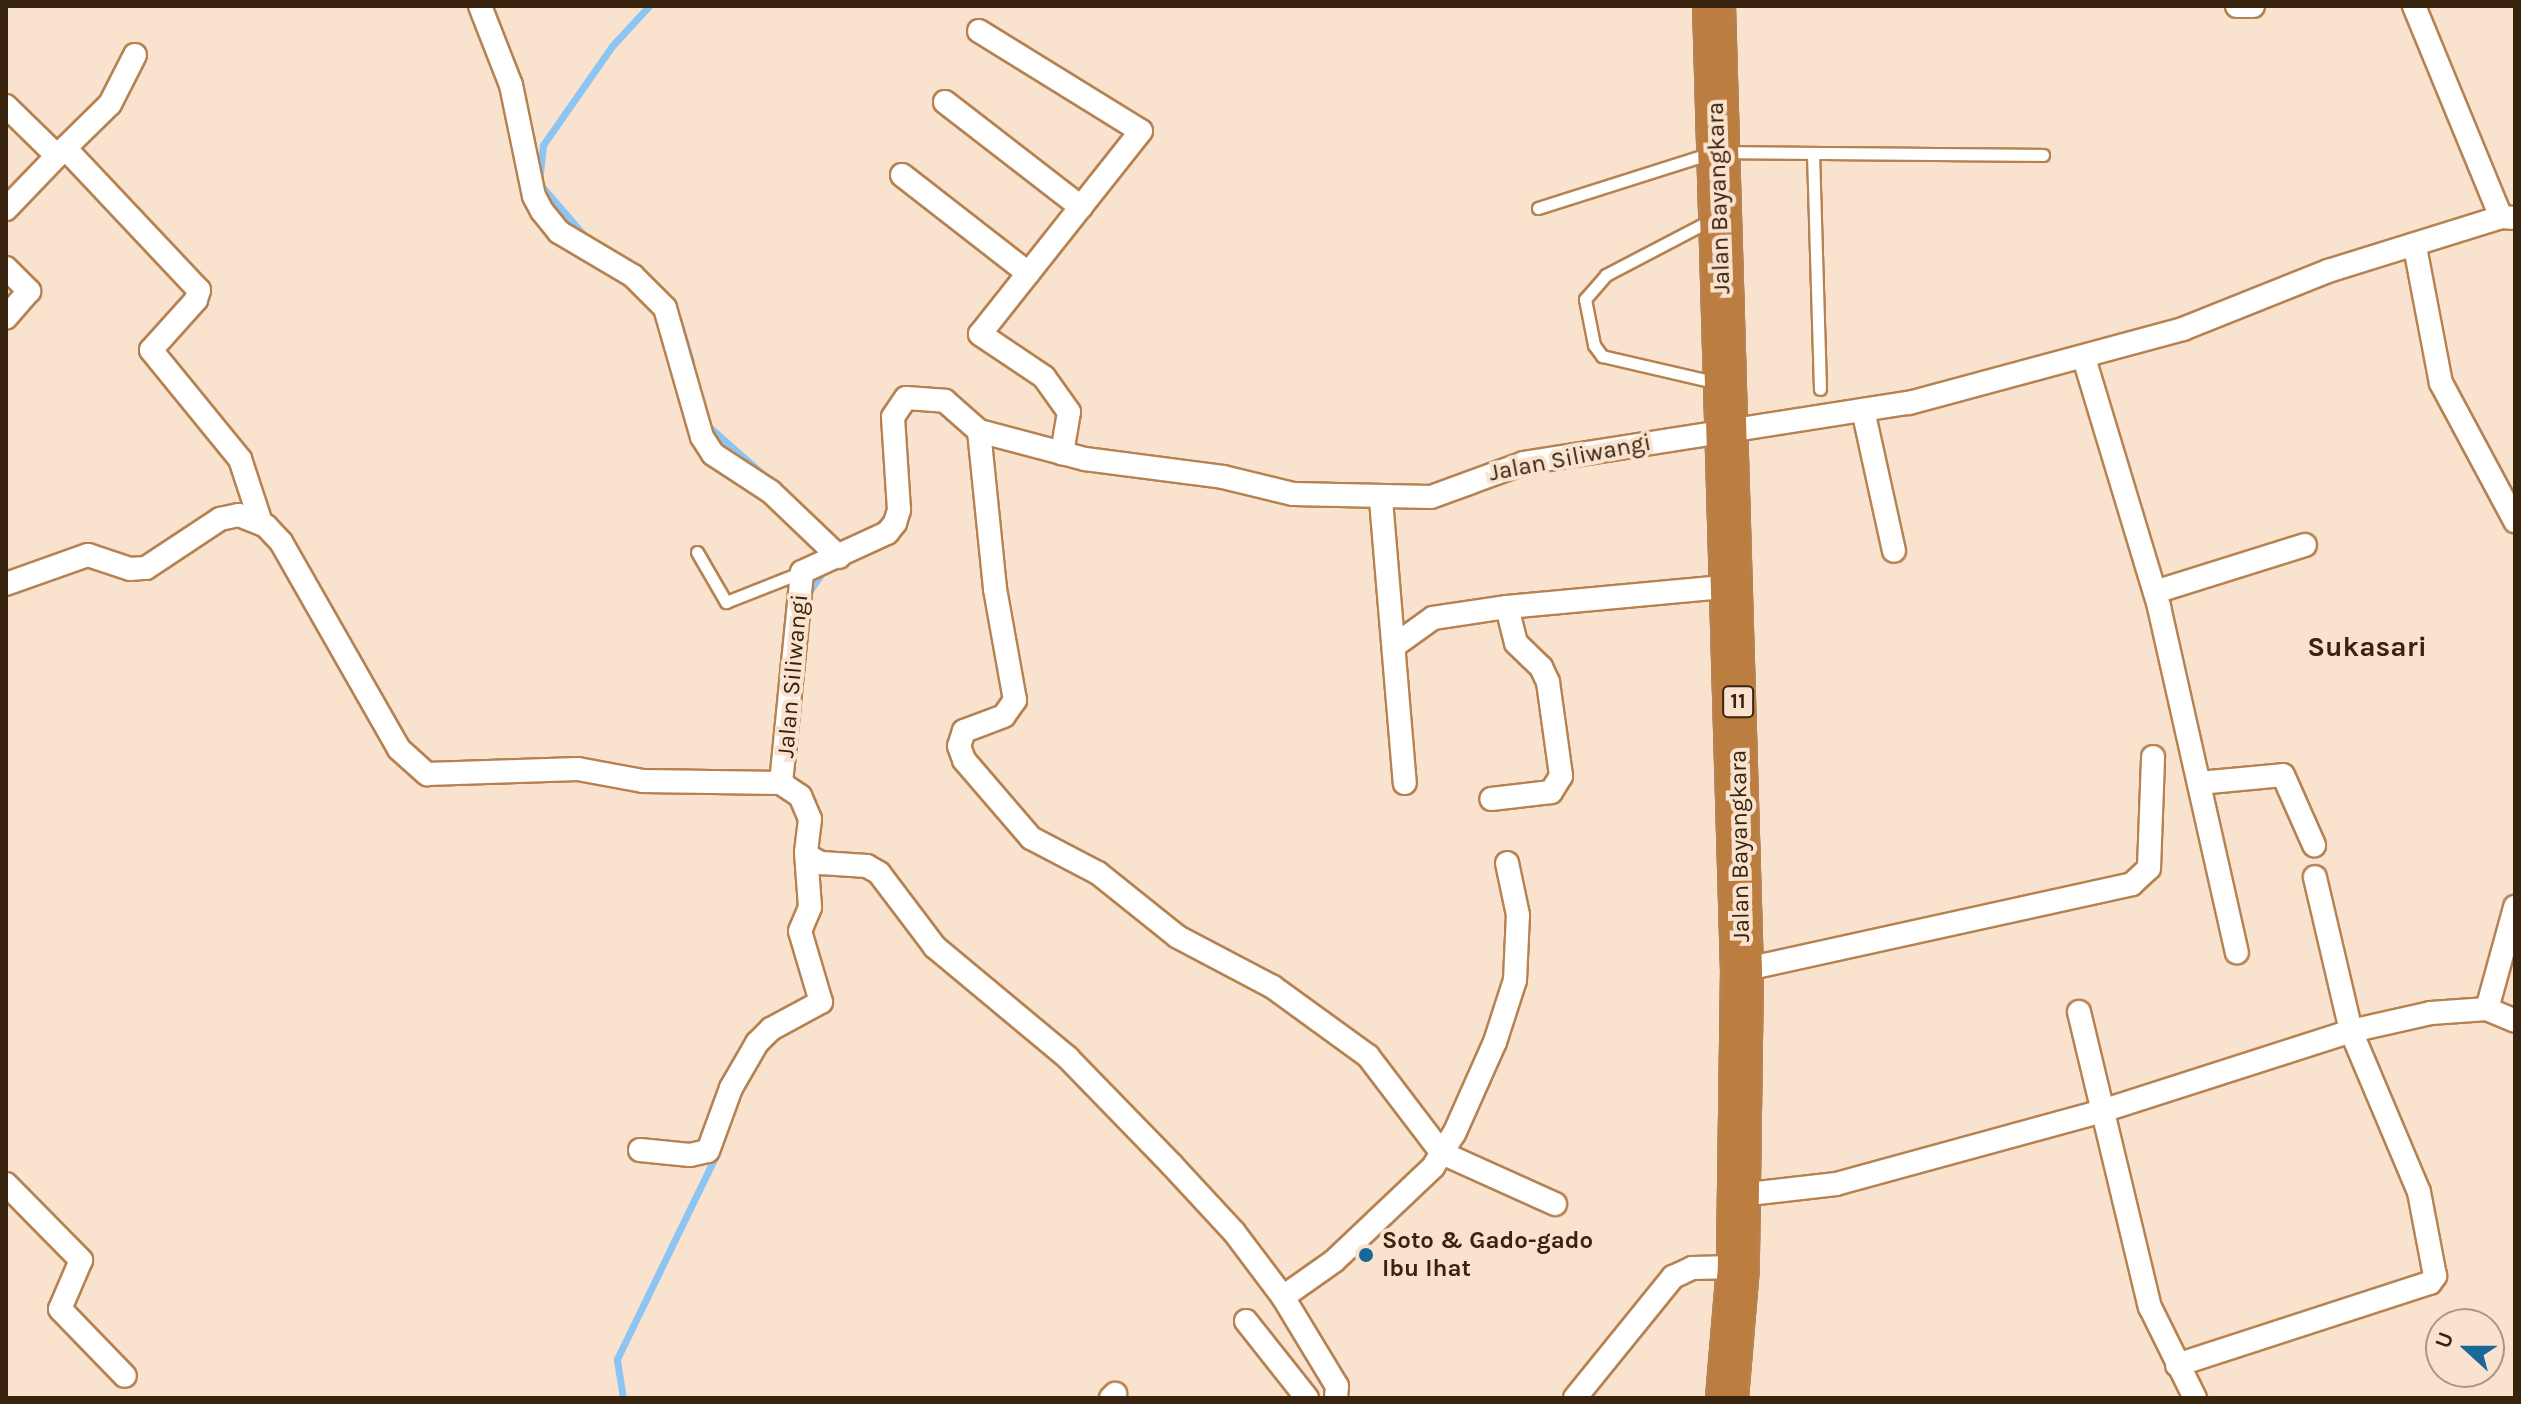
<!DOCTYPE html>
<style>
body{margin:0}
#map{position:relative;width:2521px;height:1404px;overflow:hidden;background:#f9e2ce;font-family:Karla,sans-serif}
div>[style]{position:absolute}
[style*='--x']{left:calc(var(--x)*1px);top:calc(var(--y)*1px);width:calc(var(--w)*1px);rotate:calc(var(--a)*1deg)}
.stream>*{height:7px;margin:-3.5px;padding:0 3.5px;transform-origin:3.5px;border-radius:3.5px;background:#8cc5f3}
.roads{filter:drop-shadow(2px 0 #b78251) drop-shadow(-2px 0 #b78251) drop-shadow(0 2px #b78251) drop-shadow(0 -2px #b78251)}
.lane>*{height:11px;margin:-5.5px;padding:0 5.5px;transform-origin:5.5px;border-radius:5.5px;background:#fff}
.street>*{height:22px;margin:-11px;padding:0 11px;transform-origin:11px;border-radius:11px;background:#fff}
.highway>*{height:40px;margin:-20px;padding:0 20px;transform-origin:20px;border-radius:20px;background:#bc7d41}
.dots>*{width:22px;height:22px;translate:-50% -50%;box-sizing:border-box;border:4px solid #f9e2ce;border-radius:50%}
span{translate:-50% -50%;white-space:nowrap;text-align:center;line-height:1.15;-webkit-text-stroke:8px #f9e2ce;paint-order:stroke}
.shield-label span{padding:2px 6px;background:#f9e2ce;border:2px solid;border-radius:6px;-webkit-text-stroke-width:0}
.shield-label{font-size:22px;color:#38230e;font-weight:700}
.street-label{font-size:24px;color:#38230e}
.poi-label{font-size:24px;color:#38230e;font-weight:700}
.left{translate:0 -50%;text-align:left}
.quarter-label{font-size:28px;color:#38230e;font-weight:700}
.frame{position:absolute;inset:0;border:8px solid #38230e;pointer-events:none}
.north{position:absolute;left:2425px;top:1308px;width:80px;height:80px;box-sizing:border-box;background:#f9e2ce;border:2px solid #ac9681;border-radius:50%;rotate:291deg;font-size:22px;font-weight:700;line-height:32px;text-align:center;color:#38230e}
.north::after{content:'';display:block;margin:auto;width:28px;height:36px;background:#1a689a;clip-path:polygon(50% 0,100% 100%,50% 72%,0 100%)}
</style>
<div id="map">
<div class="stream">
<div style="--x:589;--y:241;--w:77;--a:-130.8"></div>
<div style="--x:539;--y:183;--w:38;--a:-84"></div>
<div style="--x:543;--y:145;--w:121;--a:-55.1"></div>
<div style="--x:612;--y:46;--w:54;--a:-47.2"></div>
<div style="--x:650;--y:280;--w:30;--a:46"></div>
<div style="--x:679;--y:321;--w:43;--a:73.7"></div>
<div style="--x:706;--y:424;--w:80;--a:41.5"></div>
<div style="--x:808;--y:593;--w:28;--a:-55"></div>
<div style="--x:623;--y:1398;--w:39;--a:-99"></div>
<div style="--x:617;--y:1359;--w:227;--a:-64.1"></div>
</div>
<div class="roads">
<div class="lane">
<div style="--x:1813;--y:153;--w:236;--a:88.3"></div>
<div style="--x:1538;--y:208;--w:186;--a:-17.6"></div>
<div style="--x:1715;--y:152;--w:328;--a:0.5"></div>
<div style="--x:1711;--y:220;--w:119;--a:152.4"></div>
<div style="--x:1606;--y:275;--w:32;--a:131"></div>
<div style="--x:1585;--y:299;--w:47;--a:78.9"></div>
<div style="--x:1594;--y:345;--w:14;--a:54"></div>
<div style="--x:1602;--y:356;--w:119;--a:13.1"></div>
<div style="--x:697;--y:552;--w:58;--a:59.9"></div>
<div style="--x:726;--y:602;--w:82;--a:-21.5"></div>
</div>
<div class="street">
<div style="--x:480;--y:6;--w:85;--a:68.6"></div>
<div style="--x:511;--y:85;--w:113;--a:78.3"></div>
<div style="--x:534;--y:196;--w:17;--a:62"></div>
<div style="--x:542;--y:211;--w:27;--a:51"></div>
<div style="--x:559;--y:232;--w:86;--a:30.7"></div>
<div style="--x:633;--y:276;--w:45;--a:45"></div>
<div style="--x:665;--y:308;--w:134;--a:74"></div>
<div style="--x:702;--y:437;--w:20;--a:57"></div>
<div style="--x:713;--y:454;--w:69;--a:33.2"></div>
<div style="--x:771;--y:492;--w:94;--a:43.7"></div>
<div style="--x:2237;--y:6;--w:16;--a:0"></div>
<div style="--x:2414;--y:6;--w:228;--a:67.6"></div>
<div style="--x:979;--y:31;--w:190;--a:31.7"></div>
<div style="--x:1141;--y:131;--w:259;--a:128.4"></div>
<div style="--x:980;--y:334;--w:77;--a:33.9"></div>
<div style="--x:1044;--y:377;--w:43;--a:54.5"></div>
<div style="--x:1069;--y:412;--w:42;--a:99.7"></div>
<div style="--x:945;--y:102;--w:172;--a:37.7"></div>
<div style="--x:6;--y:106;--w:71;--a:44.4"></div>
<div style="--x:57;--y:156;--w:74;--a:-44.5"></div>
<div style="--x:110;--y:104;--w:55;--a:-63"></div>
<div style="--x:66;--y:149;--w:194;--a:46.7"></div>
<div style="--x:199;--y:290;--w:10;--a:107"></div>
<div style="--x:196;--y:300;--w:67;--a:132"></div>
<div style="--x:151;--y:350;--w:141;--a:50.8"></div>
<div style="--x:240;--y:459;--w:67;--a:71.8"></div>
<div style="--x:902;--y:175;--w:160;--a:37.9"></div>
<div style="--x:6;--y:209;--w:74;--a:-46.1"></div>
<div style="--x:2415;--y:247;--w:138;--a:79.2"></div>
<div style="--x:2441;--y:383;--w:157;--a:61.8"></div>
<div style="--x:6;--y:268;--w:33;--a:45"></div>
<div style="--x:29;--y:291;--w:35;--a:131"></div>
<div style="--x:2084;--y:358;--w:260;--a:73.2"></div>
<div style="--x:2159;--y:607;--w:354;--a:77.3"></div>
<div style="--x:1863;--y:410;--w:144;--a:77.6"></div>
<div style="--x:979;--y:431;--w:159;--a:84.2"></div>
<div style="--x:995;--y:589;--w:113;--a:79.8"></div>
<div style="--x:1015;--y:700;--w:19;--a:125"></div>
<div style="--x:1004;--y:716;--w:43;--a:159.4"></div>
<div style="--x:964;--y:731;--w:16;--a:108"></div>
<div style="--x:959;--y:746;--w:15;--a:70"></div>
<div style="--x:964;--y:760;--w:103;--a:49.3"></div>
<div style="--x:1031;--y:838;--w:76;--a:27.6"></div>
<div style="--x:1098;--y:873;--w:102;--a:38.7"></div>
<div style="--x:1178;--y:937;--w:107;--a:27.8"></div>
<div style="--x:1273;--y:987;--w:117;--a:36"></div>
<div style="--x:1368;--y:1056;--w:122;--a:52.7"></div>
<div style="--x:1442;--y:1153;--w:124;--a:24.3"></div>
<div style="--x:1381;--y:500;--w:284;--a:85.2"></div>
<div style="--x:6;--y:584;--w:87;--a:-19.5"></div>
<div style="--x:88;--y:555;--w:44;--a:18.4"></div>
<div style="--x:130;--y:569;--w:16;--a:-4"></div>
<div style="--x:146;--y:568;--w:89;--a:-33.5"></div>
<div style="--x:220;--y:519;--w:19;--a:-12"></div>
<div style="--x:239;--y:515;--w:29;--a:22"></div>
<div style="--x:266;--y:526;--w:22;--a:47"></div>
<div style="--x:281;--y:542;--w:238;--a:60.3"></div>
<div style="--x:399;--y:749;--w:38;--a:42"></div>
<div style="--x:427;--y:774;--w:151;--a:-1.9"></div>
<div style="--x:578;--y:769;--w:66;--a:10.5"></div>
<div style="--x:643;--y:781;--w:138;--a:0.8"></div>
<div style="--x:2155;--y:592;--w:157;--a:-17.4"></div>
<div style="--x:1507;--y:607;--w:228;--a:-5.3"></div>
<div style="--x:1394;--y:646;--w:48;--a:-35.7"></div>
<div style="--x:1433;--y:618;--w:75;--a:-8.5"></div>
<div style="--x:1507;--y:607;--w:37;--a:76"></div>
<div style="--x:1516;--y:643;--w:35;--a:44"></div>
<div style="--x:1541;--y:667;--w:17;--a:65"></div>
<div style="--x:1548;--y:682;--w:95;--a:82.1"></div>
<div style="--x:1561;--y:776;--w:19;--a:122"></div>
<div style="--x:1551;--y:792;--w:60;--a:173.3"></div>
<div style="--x:781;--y:783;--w:212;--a:-84.3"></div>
<div style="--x:802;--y:572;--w:94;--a:-24.6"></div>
<div style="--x:887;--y:533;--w:13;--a:-51"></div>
<div style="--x:895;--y:523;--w:14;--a:-73"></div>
<div style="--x:899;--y:510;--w:93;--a:-93.7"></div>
<div style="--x:893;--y:417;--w:23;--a:-56"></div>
<div style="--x:906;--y:398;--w:39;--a:4"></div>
<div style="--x:945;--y:401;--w:45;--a:41.4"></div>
<div style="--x:979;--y:431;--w:110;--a:14.8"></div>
<div style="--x:1085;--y:459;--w:139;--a:7.4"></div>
<div style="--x:1223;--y:477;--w:72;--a:13.7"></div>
<div style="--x:1293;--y:494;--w:138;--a:1.2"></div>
<div style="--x:1431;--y:497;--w:99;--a:-20.1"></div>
<div style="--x:1524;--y:463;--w:390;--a:-8.9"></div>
<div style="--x:1909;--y:403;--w:284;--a:-15.1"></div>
<div style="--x:2183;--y:329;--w:156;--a:-21.8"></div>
<div style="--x:2328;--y:271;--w:181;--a:-17.3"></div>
<div style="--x:2501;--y:217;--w:14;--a:4"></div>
<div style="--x:2199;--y:783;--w:84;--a:-5.4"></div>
<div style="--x:2283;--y:775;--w:77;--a:66.1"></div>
<div style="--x:810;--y:857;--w:13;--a:29"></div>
<div style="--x:821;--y:863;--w:46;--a:3.7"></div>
<div style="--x:867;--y:866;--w:14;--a:30"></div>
<div style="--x:879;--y:873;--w:93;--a:52.9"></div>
<div style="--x:935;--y:947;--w:173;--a:39.8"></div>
<div style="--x:1068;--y:1058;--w:148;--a:45.8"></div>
<div style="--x:1171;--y:1164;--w:93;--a:47.2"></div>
<div style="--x:1234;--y:1232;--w:81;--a:53"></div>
<div style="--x:1283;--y:1297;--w:104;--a:58.8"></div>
<div style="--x:1337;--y:1386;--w:12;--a:95"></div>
<div style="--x:1742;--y:970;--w:399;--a:-12.4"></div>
<div style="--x:2132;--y:884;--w:23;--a:-43"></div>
<div style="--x:2149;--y:868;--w:111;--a:-87.9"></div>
<div style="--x:2487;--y:1009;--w:106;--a:-74.6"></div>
<div style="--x:2079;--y:1012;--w:303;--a:76.5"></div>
<div style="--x:2150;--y:1307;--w:102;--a:63.7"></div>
<div style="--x:640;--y:1150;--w:50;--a:5.7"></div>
<div style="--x:690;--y:1155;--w:18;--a:-13"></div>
<div style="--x:708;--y:1151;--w:67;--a:-69.9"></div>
<div style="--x:731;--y:1088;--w:52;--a:-60"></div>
<div style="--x:757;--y:1043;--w:20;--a:-45"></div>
<div style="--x:771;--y:1029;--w:57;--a:-28.4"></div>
<div style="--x:821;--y:1002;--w:74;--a:-106.5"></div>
<div style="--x:800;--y:931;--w:26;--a:-67"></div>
<div style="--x:810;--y:907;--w:55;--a:-94.2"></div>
<div style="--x:806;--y:852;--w:33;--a:-83"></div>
<div style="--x:810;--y:819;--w:25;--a:-113"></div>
<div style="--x:800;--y:796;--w:23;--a:-146"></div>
<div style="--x:6;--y:1184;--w:107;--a:45.4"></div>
<div style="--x:81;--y:1260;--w:53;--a:113.2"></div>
<div style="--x:60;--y:1309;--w:93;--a:45.9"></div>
<div style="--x:1740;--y:1195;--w:97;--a:-6.5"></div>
<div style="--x:1836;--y:1184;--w:276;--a:-15.3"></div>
<div style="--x:2102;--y:1111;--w:262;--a:-17.8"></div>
<div style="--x:2351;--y:1031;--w:82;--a:-12.7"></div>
<div style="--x:2431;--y:1013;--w:56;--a:-4.1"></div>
<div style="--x:2487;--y:1009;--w:30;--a:23"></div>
<div style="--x:1283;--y:1297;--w:62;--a:-35.2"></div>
<div style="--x:1334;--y:1261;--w:137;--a:-43.5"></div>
<div style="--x:1433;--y:1167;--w:39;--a:-58"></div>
<div style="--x:1454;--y:1134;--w:101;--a:-66"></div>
<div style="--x:1495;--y:1042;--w:65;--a:-72.1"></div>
<div style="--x:1515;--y:980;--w:65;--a:-87.4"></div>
<div style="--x:1518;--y:915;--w:53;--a:-101.9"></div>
<div style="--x:1246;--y:1321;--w:98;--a:51.6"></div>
<div style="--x:2177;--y:1365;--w:266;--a:-18"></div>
<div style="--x:2430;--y:1283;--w:9;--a:-54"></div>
<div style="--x:2435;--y:1276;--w:86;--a:-100.8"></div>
<div style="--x:2419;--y:1192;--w:175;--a:-112.9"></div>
<div style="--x:2351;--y:1031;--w:158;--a:-103.2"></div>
<div style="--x:1111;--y:1398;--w:6;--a:-45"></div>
<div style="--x:1575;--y:1398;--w:156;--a:-51"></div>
<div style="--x:1673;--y:1277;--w:21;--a:-25"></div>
<div style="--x:1692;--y:1268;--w:46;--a:-1.2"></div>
</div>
<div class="highway">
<div style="--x:1714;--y:6;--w:964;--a:88.34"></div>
<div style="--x:1742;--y:970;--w:297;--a:90.8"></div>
<div style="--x:1738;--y:1267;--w:131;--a:94.8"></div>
</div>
</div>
<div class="dots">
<div style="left:1366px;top:1255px;background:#1a689a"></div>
</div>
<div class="shield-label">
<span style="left:1738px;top:702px">11</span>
</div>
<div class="street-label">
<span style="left:1719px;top:198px;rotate:-92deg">Jalan Bayangkara</span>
<span style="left:1570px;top:458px;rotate:-11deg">Jalan Siliwangi</span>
<span style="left:793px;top:676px;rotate:-85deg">Jalan Siliwangi</span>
<span style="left:1740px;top:846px;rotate:-91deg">Jalan Bayangkara</span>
</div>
<div class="poi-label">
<span class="left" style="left:1382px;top:1255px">Soto &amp; Gado-gado<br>Ibu Ihat</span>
</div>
<div class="quarter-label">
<span style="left:2367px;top:647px">Sukasari</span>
</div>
<div class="frame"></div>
<div class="north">U</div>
</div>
